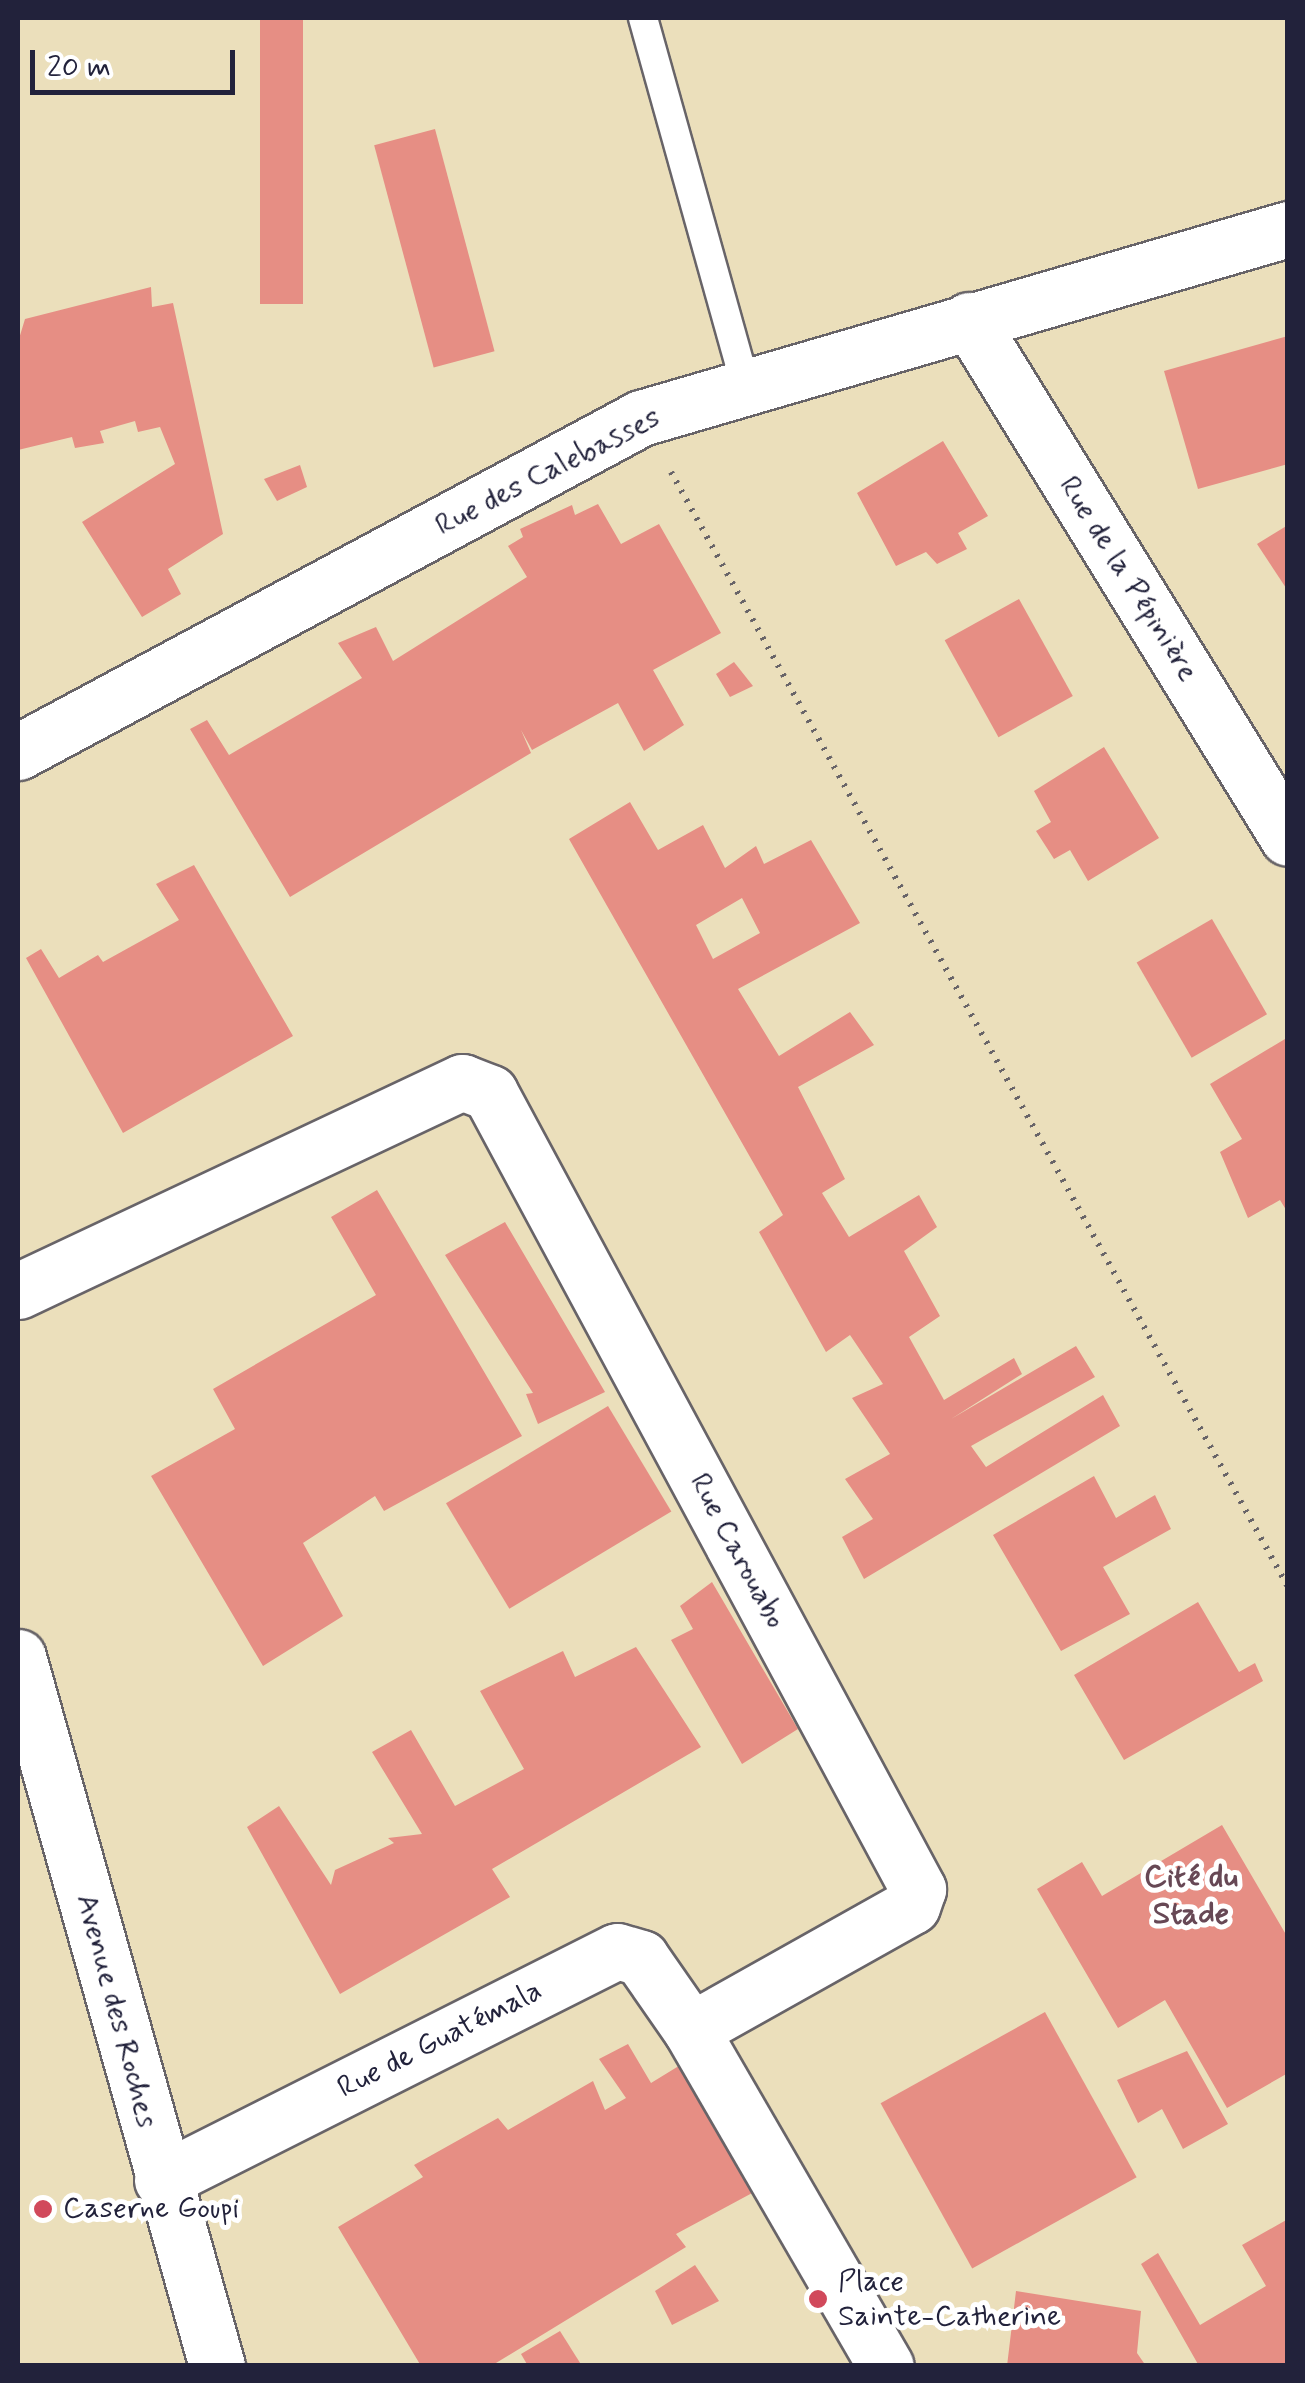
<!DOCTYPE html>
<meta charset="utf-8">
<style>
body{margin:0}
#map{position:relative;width:1305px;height:2383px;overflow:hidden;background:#ebdfbb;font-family:Mynerve,sans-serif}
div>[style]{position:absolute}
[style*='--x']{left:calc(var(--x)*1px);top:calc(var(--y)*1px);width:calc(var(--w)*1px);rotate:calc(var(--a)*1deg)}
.building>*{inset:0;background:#e68e84;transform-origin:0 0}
.path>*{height:6px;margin-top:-3px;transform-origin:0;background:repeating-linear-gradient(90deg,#686468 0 2.5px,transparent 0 10.5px)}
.roads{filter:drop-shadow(2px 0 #686468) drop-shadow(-2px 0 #686468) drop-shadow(0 2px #686468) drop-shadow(0 -2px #686468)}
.service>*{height:28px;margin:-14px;padding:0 14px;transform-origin:14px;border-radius:14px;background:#fff}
.minor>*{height:55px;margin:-27.5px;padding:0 27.5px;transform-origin:27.5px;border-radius:27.5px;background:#fff}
.tertiary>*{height:55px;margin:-27.5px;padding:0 27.5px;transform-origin:27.5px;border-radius:27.5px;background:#fff}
.dots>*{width:28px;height:28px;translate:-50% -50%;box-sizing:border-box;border:5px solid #fff;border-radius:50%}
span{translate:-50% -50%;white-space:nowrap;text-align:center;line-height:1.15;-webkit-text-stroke:10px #fff;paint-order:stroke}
.street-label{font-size:30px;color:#22223b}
.poi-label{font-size:30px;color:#22223b}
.left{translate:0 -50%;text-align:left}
.neighbourhood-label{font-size:32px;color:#674855;font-weight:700}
.frame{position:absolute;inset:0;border:20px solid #22223b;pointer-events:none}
.scale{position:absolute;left:30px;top:50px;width:205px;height:45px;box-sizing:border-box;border:5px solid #22223b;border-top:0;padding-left:12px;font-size:30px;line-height:35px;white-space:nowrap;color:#22223b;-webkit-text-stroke:8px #fff;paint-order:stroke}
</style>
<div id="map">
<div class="building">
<div style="left:260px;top:18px;width:43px;height:286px"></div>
<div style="left:435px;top:129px;width:230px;height:63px;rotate:75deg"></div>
<div style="clip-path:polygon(151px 287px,152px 307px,173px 303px,223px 534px,168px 569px,181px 594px,142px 617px,82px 522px,175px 464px,160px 427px,138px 432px,135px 421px,100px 431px,104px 443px,75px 448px,72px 437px,18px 450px,18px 342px,25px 319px)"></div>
<div style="clip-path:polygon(1288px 336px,1288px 464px,1198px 489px,1164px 371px)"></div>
<div style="clip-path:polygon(943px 441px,988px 516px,958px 533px,967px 549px,937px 564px,926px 552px,896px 566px,857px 493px)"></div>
<div style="clip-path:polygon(300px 465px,307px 487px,277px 501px,264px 479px)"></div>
<div style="clip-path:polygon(598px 504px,621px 544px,659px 524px,721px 633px,653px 670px,684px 725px,644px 751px,618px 703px,532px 750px,521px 730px,531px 753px,290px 897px,190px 729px,207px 720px,229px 755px,362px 678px,338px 643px,376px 627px,393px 661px,527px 577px,508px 546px,523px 537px,520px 529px,572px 505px,575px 515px)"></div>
<div style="clip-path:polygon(1288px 525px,1288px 591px,1257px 544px)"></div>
<div style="left:1019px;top:599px;width:111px;height:85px;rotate:61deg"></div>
<div style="clip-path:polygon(734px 662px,753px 686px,730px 697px,716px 674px)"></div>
<div style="clip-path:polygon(1104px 747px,1159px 838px,1088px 881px,1070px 850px,1054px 859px,1036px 831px,1051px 822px,1034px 791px)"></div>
<div style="clip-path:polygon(evenodd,630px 802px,658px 850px,703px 825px,725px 868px,756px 846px,764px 864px,811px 840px,860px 923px,738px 989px,779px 1056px,850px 1012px,874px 1045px,798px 1087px,845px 1179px,822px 1193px,849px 1237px,919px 1195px,937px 1227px,904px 1251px,940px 1316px,909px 1337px,944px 1400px,1014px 1358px,1022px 1374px,951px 1419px,1076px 1346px,1095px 1377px,971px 1446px,986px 1467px,1103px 1395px,1120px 1426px,864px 1579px,842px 1537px,873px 1519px,845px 1479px,890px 1454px,852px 1398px,883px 1384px,850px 1335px,826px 1352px,759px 1232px,783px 1215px,569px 839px,630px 802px,742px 898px,760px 933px,713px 959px,696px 925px,742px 898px)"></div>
<div style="clip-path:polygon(194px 865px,293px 1036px,123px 1133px,26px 958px,41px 949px,59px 978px,98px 955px,103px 962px,179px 920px,156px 884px)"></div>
<div style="left:1212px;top:919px;width:110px;height:87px;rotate:60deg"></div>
<div style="clip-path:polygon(1285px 1039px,1288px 1213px,1280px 1200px,1248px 1218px,1220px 1152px,1242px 1139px,1210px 1084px)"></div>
<div style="clip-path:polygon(377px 1190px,522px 1436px,384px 1511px,375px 1496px,303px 1543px,343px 1616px,263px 1666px,151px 1476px,235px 1429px,213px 1389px,376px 1295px,331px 1217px)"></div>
<div style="clip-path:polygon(505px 1222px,605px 1392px,538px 1424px,526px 1394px,533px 1393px,445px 1255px)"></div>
<div style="left:608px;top:1406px;width:123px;height:189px;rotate:59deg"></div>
<div style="clip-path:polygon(1094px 1476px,1116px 1518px,1155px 1495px,1171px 1529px,1103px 1567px,1130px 1614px,1061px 1651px,993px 1535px)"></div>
<div style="clip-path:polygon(712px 1582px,798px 1729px,742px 1764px,671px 1640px,693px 1629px,680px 1606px)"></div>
<div style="clip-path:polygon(1198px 1602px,1239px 1672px,1255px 1663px,1263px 1681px,1124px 1760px,1074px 1675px)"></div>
<div style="clip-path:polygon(636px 1647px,701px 1747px,492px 1869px,510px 1897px,340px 1994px,247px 1827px,279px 1806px,331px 1885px,335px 1870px,394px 1843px,388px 1838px,422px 1834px,372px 1752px,411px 1730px,455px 1806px,524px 1769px,480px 1691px,563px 1651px,575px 1677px)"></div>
<div style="clip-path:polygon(1222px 1825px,1288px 1938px,1288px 2073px,1227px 2108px,1165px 2000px,1118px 2028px,1037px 1889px,1082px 1862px,1102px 1896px)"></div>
<div style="left:1045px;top:2012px;width:189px;height:188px;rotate:61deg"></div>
<div style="clip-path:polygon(628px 2044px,651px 2083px,682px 2064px,754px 2192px,676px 2234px,686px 2247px,491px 2366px,421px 2366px,338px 2227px,423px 2177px,414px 2165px,498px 2118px,508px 2130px,593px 2081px,605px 2110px,626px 2098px,599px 2059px)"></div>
<div style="clip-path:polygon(1187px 2051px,1228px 2124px,1183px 2149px,1162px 2109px,1138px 2123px,1117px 2080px)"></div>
<div style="clip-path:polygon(1288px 2219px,1288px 2366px,1199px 2366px,1141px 2264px,1158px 2253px,1200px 2325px,1266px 2286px,1242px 2245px)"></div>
<div style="clip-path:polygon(695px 2265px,719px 2301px,672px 2325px,655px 2291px)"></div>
<div style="clip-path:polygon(1016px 2291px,1141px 2311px,1137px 2353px,1146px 2366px,1007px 2366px)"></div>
<div style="clip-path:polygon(560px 2331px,582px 2366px,528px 2366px,521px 2354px)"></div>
</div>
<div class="path">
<div style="--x:671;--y:472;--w:1274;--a:61.04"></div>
</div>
<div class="roads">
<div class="service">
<div style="--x:643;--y:18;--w:383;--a:74.4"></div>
</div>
<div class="minor">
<div style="--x:969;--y:320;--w:608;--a:58.37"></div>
<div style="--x:18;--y:752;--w:707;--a:-28.2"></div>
<div style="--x:641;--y:418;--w:674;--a:-16.28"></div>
<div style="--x:18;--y:1291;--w:491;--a:-25.2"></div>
<div style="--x:462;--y:1082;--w:30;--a:21"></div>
<div style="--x:490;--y:1093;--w:904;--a:61.73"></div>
<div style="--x:918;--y:1889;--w:18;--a:109"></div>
<div style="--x:912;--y:1906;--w:253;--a:150.7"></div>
<div style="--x:691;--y:2030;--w:388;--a:59.9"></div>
<div style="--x:162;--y:2180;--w:509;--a:-26.72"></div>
<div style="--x:617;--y:1951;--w:25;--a:16"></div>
<div style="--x:641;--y:1958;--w:88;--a:55.2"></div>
</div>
<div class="tertiary">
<div style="--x:18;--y:1657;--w:736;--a:74.32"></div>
</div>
</div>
<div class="dots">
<div style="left:43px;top:2209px;background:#d1495b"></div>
<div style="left:818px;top:2299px;background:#d1495b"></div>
</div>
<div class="street-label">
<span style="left:548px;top:472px;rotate:-27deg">Rue des Calebasses</span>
<span style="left:1128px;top:579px;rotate:58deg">Rue de la Pépinière</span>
<span style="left:737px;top:1551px;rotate:62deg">Rue Carouabo</span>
<span style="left:116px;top:2011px;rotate:75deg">Avenue des Roches</span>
<span style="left:440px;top:2040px;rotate:-27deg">Rue de Guatémala</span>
</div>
<div class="poi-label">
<span class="left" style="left:63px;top:2209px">Caserne Goupi</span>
<span class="left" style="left:838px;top:2299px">Place<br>Sainte-Catherine</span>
</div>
<div class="neighbourhood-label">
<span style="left:1191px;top:1896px">Cité du<br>Stade</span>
</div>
<div class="frame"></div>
<div class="scale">20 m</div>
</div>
